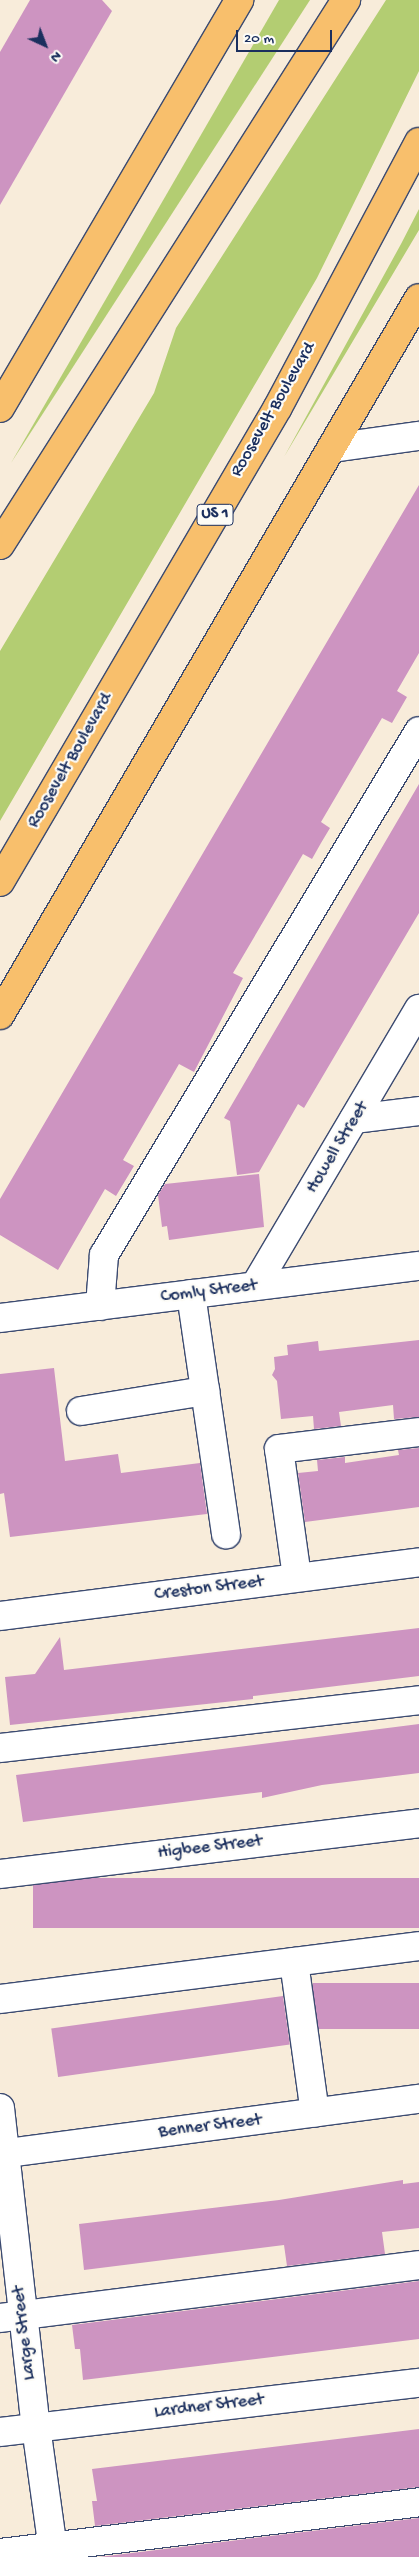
<!DOCTYPE html>
<style>
body{margin:0}
#map{position:relative;width:419px;height:2557px;overflow:hidden;background:#f8ecda;font-family:"Gochi Hand",sans-serif}
div>[style]{position:absolute}
[style*='--x']{left:calc(var(--x)*1px);top:calc(var(--y)*1px);width:calc(var(--w)*1px);rotate:calc(var(--a)*1deg)}
.green>*{inset:0;background:#b3cd72}
.building>*{inset:0;background:#cd94c1;transform-origin:0 0}
.roads{filter:drop-shadow(1px 0 #3c4b71) drop-shadow(-1px 0 #3c4b71) drop-shadow(0 1px #3c4b71) drop-shadow(0 -1px #3c4b71)}
.minor>*{height:28px;margin:-14px;padding:0 14px;transform-origin:14px;border-radius:14px;background:#fff}
.highway>*{height:28px;margin:-14px;padding:0 14px;transform-origin:14px;border-radius:14px;background:#f8bf6c}
span{translate:-50% -50%;white-space:nowrap;text-align:center;line-height:1.15;-webkit-text-stroke:4.5px #fdfcf7;paint-order:stroke}
.shield-label span{padding:1px 4px;background:#fdfcf7;border:1px solid;border-radius:4px;-webkit-text-stroke-width:0}
.shield-label{font-size:16px;color:#1b2f5e;font-weight:700}
.street-label{font-size:18px;color:#1b2f5e}
.north{position:absolute;left:20px;top:20px;width:50px;height:50px;-webkit-text-stroke:4px #fdfcf7;paint-order:stroke;rotate:137deg;font-size:14px;font-weight:700;line-height:20px;text-align:center;color:#1b2f5e}
.north::after{content:'';display:block;margin:auto;width:18px;height:22px;background:#1b2f5e;clip-path:polygon(50% 0,100% 100%,50% 72%,0 100%)}
.scale{position:absolute;left:236px;top:30px;width:96px;height:22px;box-sizing:border-box;border:2px solid #1b2f5e;border-top:0;padding-left:6px;font-size:15px;line-height:18px;white-space:nowrap;color:#1b2f5e;-webkit-text-stroke:4px #fdfcf7;paint-order:stroke}
</style>
<div id="map">
<div class="green">
<div style="clip-path:polygon(279px 0,310px 0,11px 463px)"></div>
<div style="clip-path:polygon(386px 0,419px 0,419px 71px,317px 278px,0 821px,0 651px,154px 393px,176px 328px)"></div>
<div style="clip-path:polygon(419px 209px,419px 230px,284px 457px,401px 244px)"></div>
</div>
<div class="building">
<div style="clip-path:polygon(30px 0,102px 0,112px 11px,0 205px,0 52px)"></div>
<div style="clip-path:polygon(419px 485px,419px 653px,397px 691px,407px 697px,392px 723px,382px 718px,321px 822px,330px 828px,321px 843px,312px 859px,303px 854px,233px 973px,243px 978px,194px 1072px,179px 1064px,123px 1160px,134px 1166px,116px 1196px,105px 1189px,58px 1270px,0 1235px,0 1199px)"></div>
<div style="clip-path:polygon(419px 784px,419px 913px,304px 1108px,298px 1104px,259px 1172px,237px 1175px,230px 1121px,224px 1118px)"></div>
<div style="clip-path:polygon(259px 1174px,264px 1227px,169px 1240px,167px 1226px,162px 1227px,158px 1195px,165px 1184px)"></div>
<div style="clip-path:polygon(419px 1340px,419px 1417px,394px 1419px,393px 1405px,339px 1412px,341px 1426px,314px 1429px,313px 1416px,281px 1419px,277px 1381px,272px 1375px,275px 1369px,274px 1357px,288px 1355px,287px 1345px,318px 1341px,319px 1351px)"></div>
<div style="clip-path:polygon(54px 1368px,65px 1461px,118px 1454px,121px 1473px,200px 1463px,207px 1514px,10px 1537px,4px 1493px,0 1494px,0 1374px)"></div>
<div style="clip-path:polygon(419px 1448px,419px 1507px,305px 1522px,298px 1473px,318px 1471px,317px 1460px,345px 1457px,345px 1463px,399px 1455px,398px 1450px)"></div>
<div style="clip-path:polygon(419px 1628px,419px 1676px,253px 1696px,253px 1699px,10px 1725px,5px 1677px,35px 1674px,60px 1637px,64px 1670px)"></div>
<div style="clip-path:polygon(419px 1724px,419px 1773px,322px 1785px,262px 1798px,262px 1792px,23px 1822px,16px 1775px)"></div>
<div style="left:419px;top:1878px;width:50px;height:386px;rotate:90deg"></div>
<div style="left:419px;top:1983px;width:46px;height:106px;rotate:90deg"></div>
<div style="left:283px;top:1996px;width:49px;height:234px;rotate:82deg"></div>
<div style="clip-path:polygon(403px 2180px,403px 2184px,419px 2182px,419px 2228px,382px 2232px,385px 2254px,287px 2266px,284px 2245px,84px 2270px,79px 2224px,279px 2200px)"></div>
<div style="clip-path:polygon(419px 2281px,419px 2339px,83px 2380px,80px 2349px,75px 2349px,72px 2325px)"></div>
<div style="clip-path:polygon(419px 2429px,419px 2487px,95px 2526px,92px 2501px,97px 2501px,92px 2469px)"></div>
<div style="clip-path:polygon(419px 2518px,419px 2557px,99px 2557px)"></div>
</div>
<div class="roads">
<div class="minor">
<div style="--x:332;--y:448;--w:88;--a:-7.9"></div>
<div style="--x:354;--y:1119;--w:65;--a:-7"></div>
<div style="--x:255;--y:1286;--w:322;--a:-59.4"></div>
<div style="--x:191;--y:1294;--w:243;--a:81.7"></div>
<div style="--x:100;--y:1306;--w:51;--a:-85.5"></div>
<div style="--x:104;--y:1255;--w:611;--a:-58.99"></div>
<div style="--x:0;--y:1318;--w:422;--a:-7.1"></div>
<div style="--x:81;--y:1411;--w:126;--a:-9.2"></div>
<div style="--x:297;--y:1577;--w:129;--a:-98"></div>
<div style="--x:279;--y:1449;--w:141;--a:-6.9"></div>
<div style="--x:0;--y:1616;--w:422;--a:-7.3"></div>
<div style="--x:0;--y:1748;--w:422;--a:-6.5"></div>
<div style="--x:0;--y:1874;--w:422;--a:-6.9"></div>
<div style="--x:294;--y:1962;--w:152;--a:82.1"></div>
<div style="--x:0;--y:1999;--w:422;--a:-7.2"></div>
<div style="--x:0;--y:2108;--w:321;--a:83.6"></div>
<div style="--x:36;--y:2427;--w:131;--a:82.1"></div>
<div style="--x:0;--y:2154;--w:423;--a:-7.5"></div>
<div style="--x:0;--y:2318;--w:422;--a:-7.2"></div>
<div style="--x:0;--y:2432;--w:422;--a:-6.7"></div>
<div style="--x:0;--y:2553;--w:422;--a:-6.9"></div>
</div>
<div class="highway">
<div style="--x:0;--y:408;--w:473;--a:-59.6"></div>
<div style="--x:0;--y:545;--w:646;--a:-57.59"></div>
<div style="--x:0;--y:882;--w:550;--a:-59.66"></div>
<div style="--x:278;--y:407;--w:300;--a:-62"></div>
<div style="--x:0;--y:1015;--w:830;--a:-59.7"></div>
</div>
</div>
<div class="shield-label">
<span style="left:215px;top:515px">US 1</span>
</div>
<div class="street-label">
<span style="left:274px;top:410px;rotate:-60deg">Roosevelt Boulevard</span>
<span style="left:71px;top:761px;rotate:-60deg">Roosevelt Boulevard</span>
<span style="left:338px;top:1148px;rotate:-59deg">Howell Street</span>
<span style="left:209px;top:1292px;rotate:-7deg">Comly Street</span>
<span style="left:209px;top:1589px;rotate:-7deg">Creston Street</span>
<span style="left:210px;top:1848px;rotate:-7deg">Higbee Street</span>
<span style="left:210px;top:2127px;rotate:-7deg">Benner Street</span>
<span style="left:25px;top:2333px;rotate:-97deg">Large Street</span>
<span style="left:209px;top:2407px;rotate:-7deg">Lardner Street</span>
</div>
<div class="north">N</div>
<div class="scale">20 m</div>
</div>
